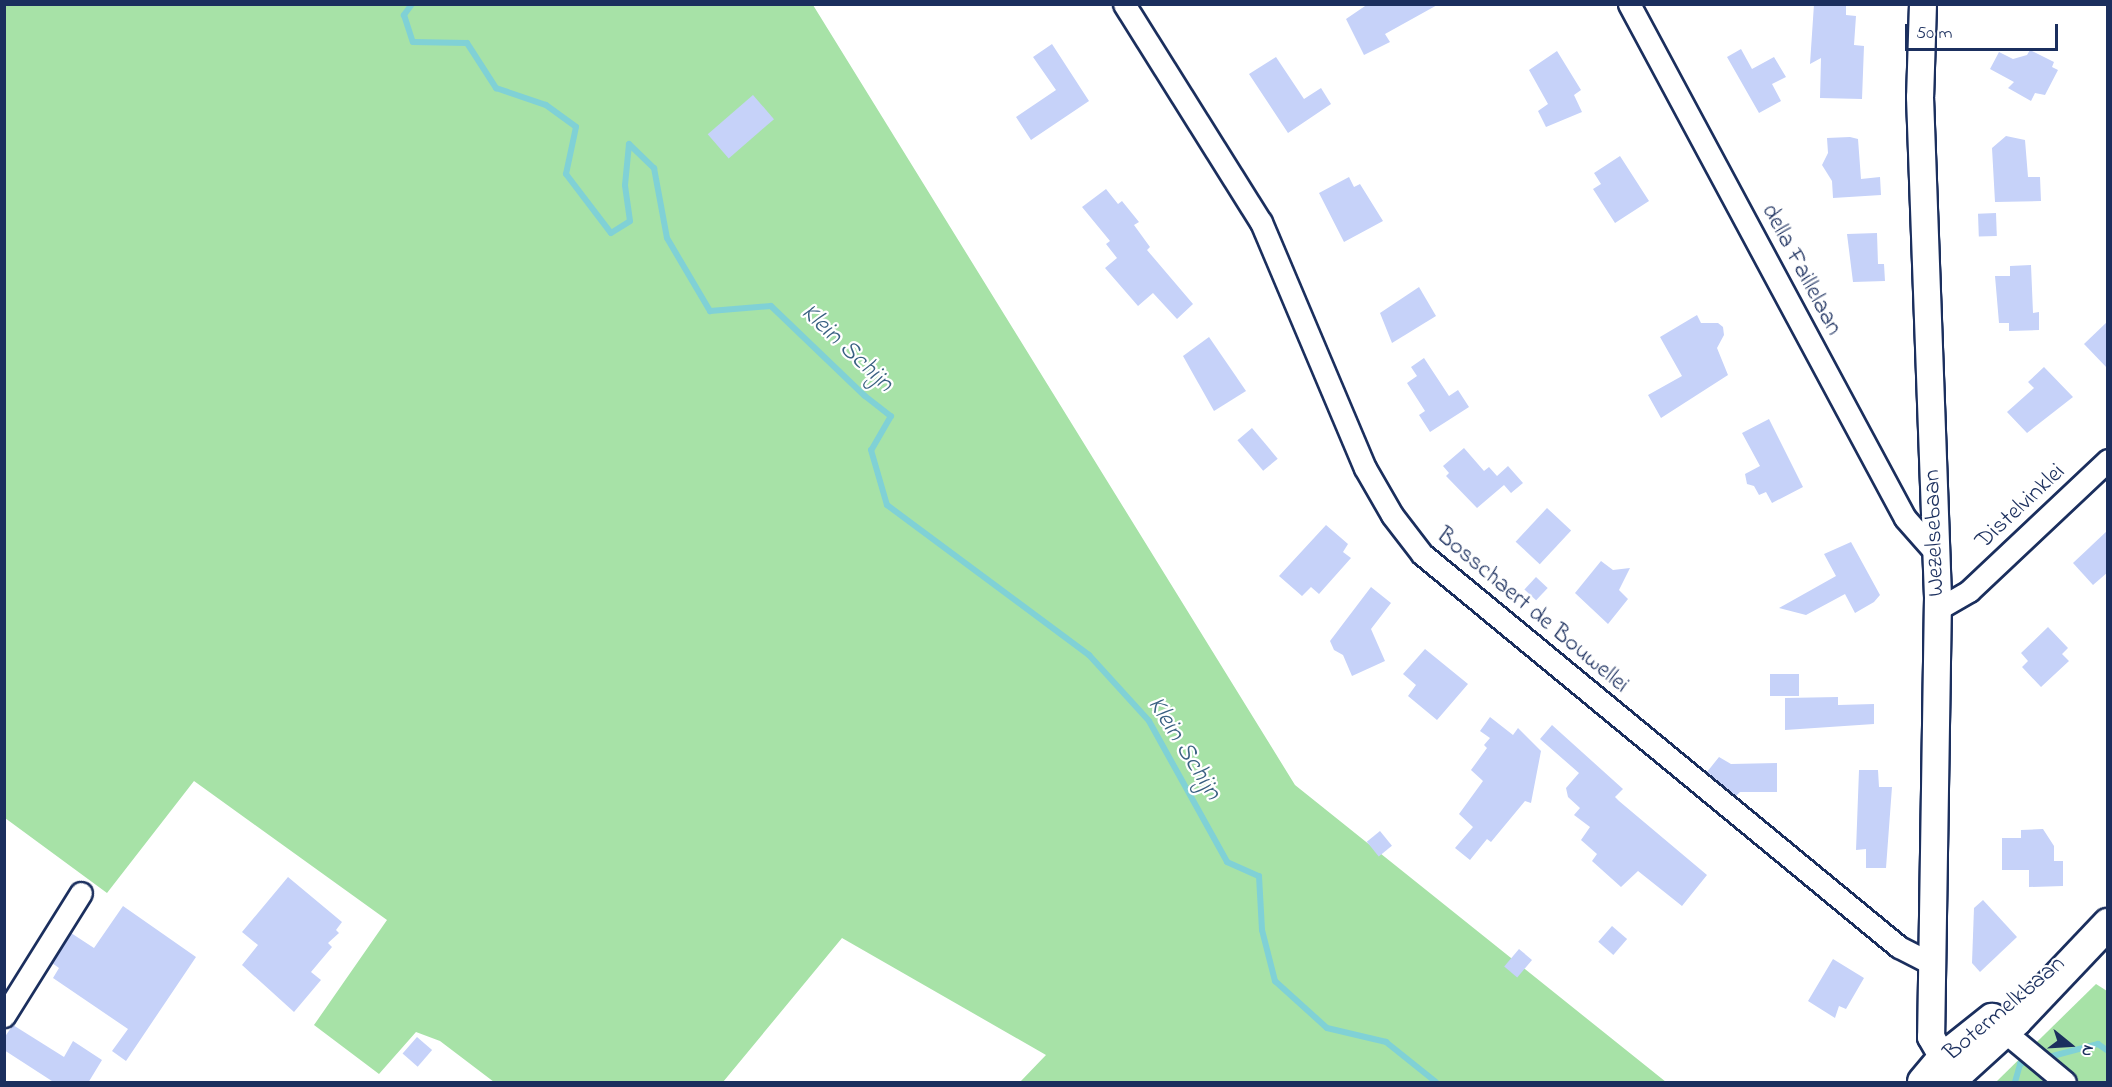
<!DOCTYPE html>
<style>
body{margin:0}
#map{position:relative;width:2112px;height:1087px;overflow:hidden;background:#fff;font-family:"Indie Flower",sans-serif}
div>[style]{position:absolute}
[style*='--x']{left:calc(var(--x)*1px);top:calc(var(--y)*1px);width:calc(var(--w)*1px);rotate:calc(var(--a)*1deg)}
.green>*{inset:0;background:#a7e2a7}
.stream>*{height:6px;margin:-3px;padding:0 3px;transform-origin:3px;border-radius:3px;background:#80d1d6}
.building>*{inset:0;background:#c6d2f9;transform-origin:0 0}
.roads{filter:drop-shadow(2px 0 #1b2f5e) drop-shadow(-2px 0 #1b2f5e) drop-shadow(0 2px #1b2f5e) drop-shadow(0 -2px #1b2f5e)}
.minor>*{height:21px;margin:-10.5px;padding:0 10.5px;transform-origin:10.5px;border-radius:10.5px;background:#fff}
.tertiary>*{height:26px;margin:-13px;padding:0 13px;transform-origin:13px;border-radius:13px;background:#fff}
.secondary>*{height:30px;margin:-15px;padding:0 15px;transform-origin:15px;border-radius:15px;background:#fff}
span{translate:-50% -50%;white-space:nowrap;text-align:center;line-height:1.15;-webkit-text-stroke:4.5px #fff;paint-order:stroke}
.street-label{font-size:24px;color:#1b2f5e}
.water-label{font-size:26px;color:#396082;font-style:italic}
.frame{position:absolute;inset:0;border:6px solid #1b2f5e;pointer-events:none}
.north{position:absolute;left:2040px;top:1015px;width:60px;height:60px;-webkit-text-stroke:4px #fff;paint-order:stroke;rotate:108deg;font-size:16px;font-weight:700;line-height:24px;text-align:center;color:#1b2f5e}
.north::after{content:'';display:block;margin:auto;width:21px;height:27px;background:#1b2f5e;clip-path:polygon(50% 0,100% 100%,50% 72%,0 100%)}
.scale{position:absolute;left:1905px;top:24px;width:153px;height:27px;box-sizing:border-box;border:3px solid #1b2f5e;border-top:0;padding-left:8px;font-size:18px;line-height:21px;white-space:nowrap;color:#1b2f5e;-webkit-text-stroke:4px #fff;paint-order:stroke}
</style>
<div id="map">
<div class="green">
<div style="clip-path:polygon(5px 5px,813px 5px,1295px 785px,1666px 1082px,1020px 1082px,1046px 1055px,842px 938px,723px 1082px,494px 1082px,440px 1041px,416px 1032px,379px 1074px,314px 1025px,387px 920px,194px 781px,107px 893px,5px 818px)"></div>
<div style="clip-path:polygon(2096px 984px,2107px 991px,2107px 1082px,1996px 1082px)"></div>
</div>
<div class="stream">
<div style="--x:412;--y:4;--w:14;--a:126"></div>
<div style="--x:404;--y:15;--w:28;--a:72"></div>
<div style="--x:413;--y:42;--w:54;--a:1.1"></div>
<div style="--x:467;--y:43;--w:54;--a:57.2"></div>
<div style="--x:496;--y:88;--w:53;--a:18.8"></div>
<div style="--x:546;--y:105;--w:37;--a:36"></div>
<div style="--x:576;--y:127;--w:48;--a:102"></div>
<div style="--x:566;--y:174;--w:74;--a:52.7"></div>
<div style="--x:611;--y:233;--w:22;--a:-32"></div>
<div style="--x:630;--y:221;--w:36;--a:-98"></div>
<div style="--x:625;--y:185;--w:41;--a:-84.4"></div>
<div style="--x:629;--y:144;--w:35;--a:44"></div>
<div style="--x:654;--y:168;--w:71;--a:79.5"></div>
<div style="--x:667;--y:238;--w:85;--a:59.5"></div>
<div style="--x:710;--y:311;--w:61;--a:-4.7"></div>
<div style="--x:771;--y:306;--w:130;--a:43.8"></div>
<div style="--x:865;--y:396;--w:33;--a:38"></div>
<div style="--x:891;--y:416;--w:39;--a:120"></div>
<div style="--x:871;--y:450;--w:57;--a:73.8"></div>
<div style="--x:887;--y:505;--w:252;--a:36.6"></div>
<div style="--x:1089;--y:655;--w:89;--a:47.7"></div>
<div style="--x:1149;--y:721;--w:161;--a:61"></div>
<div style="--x:1227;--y:862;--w:35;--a:24"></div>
<div style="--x:1259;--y:876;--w:54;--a:86.8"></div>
<div style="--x:1262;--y:930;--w:53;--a:75.7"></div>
<div style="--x:1275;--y:981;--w:70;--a:42.1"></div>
<div style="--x:1327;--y:1028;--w:61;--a:13.3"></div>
<div style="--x:1386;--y:1042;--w:64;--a:38.7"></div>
<div style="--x:2045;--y:1058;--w:55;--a:-14.8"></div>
<div style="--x:2098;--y:1044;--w:12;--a:35"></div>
<div style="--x:2015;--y:1082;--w:19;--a:-74"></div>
<div style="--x:2020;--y:1064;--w:7;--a:-16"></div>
</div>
<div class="building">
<div style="clip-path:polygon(1368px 4px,1439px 4px,1385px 34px,1390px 42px,1364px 55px,1346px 19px)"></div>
<div style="clip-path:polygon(1814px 4px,1846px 4px,1846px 15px,1856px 16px,1854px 45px,1864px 46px,1862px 99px,1820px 98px,1821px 58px,1810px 64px)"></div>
<div style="clip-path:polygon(1052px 44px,1089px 101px,1031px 140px,1016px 117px,1056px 90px,1033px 57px)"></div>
<div style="clip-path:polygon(1741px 49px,1752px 69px,1774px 57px,1786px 77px,1772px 84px,1781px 101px,1759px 113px,1727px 57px)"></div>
<div style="clip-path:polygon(2030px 50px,2054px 62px,2052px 67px,2058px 70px,2045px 95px,2035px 93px,2031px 101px,2008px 88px,2014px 82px,1990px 69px,1999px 52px,2013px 59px,2027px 55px)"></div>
<div style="clip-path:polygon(1557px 51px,1581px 90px,1574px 95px,1582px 112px,1546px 127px,1538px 111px,1548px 104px,1529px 70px)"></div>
<div style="clip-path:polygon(1276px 57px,1304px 99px,1321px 88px,1331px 104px,1288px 133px,1249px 74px)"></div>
<div style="left:753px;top:95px;width:32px;height:60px;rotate:49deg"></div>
<div style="clip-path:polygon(2006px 136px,2025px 140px,2028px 177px,2040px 177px,2041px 201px,1995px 202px,1992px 148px)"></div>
<div style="clip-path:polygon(1850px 137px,1858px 139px,1861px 179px,1880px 177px,1881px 195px,1833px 198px,1832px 181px,1822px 165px,1828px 153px,1827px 138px)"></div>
<div style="clip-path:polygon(1620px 156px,1649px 201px,1615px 223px,1593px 189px,1601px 184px,1594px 173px)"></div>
<div style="clip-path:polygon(1349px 177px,1354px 187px,1360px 184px,1383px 221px,1344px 242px,1319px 193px)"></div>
<div style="clip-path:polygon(1106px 189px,1118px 204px,1122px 201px,1139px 222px,1134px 225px,1150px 247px,1147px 250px,1193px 304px,1177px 319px,1153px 293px,1138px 306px,1105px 268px,1117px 258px,1106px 244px,1110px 241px,1082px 207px)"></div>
<div style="left:1996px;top:213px;width:23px;height:18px;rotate:88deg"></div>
<div style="clip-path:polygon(1877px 233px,1878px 264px,1884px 264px,1885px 281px,1853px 282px,1847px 234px)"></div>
<div style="clip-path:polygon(2031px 265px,2033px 313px,2039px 312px,2039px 330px,2009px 331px,2009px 323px,1999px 323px,1995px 276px,2010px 276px,2010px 266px)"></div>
<div style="clip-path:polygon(1419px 287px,1436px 316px,1392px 343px,1380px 313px)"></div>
<div style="clip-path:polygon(1697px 315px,1701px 323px,1718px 323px,1723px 327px,1724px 335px,1717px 348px,1728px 375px,1661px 418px,1648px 395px,1682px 376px,1660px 337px)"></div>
<div style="clip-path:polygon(2108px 321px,2108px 369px,2084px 344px)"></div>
<div style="clip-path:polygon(1209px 337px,1246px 391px,1214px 411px,1183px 356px)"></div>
<div style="clip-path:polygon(1424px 358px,1449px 396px,1458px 390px,1469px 407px,1430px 432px,1419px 415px,1425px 411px,1407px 383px,1417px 376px,1411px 367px)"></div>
<div style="clip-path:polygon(2044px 367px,2073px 397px,2027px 433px,2007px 412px,2034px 388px,2028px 382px)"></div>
<div style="clip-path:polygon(1769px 419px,1803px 487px,1772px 503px,1766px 492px,1759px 495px,1754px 486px,1747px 484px,1745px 474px,1760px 466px,1742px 433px)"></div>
<div style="left:1252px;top:428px;width:40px;height:19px;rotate:50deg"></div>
<div style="clip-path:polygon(1464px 448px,1484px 471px,1489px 467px,1497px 476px,1508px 466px,1523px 483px,1511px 493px,1504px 485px,1477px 508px,1446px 476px,1449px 473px,1443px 466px)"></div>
<div style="left:1547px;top:508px;width:33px;height:46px;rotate:43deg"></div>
<div style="clip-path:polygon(1326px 525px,1348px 544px,1343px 552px,1351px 558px,1319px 594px,1311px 587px,1302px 596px,1279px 576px)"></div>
<div style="clip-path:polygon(2108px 530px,2108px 572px,2093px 585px,2073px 563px)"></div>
<div style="clip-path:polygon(1851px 542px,1880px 595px,1874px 602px,1855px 613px,1845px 594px,1806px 615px,1779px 608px,1836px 576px,1824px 554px)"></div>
<div style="clip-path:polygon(1601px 561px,1613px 570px,1630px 568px,1619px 590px,1628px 599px,1608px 624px,1575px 593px)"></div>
<div style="left:1536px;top:577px;width:16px;height:17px;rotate:43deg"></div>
<div style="clip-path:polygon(1371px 587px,1391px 603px,1371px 629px,1385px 661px,1352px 676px,1343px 655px,1334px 650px,1330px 641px)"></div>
<div style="clip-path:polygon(2048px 627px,2068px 648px,2062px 654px,2069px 661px,2041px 687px,2022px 667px,2028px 661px,2021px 653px)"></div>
<div style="clip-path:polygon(1425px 649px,1468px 684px,1437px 720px,1408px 696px,1416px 685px,1403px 674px)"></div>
<div style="left:1770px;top:674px;width:29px;height:22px"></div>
<div style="clip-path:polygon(1838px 697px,1838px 705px,1874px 704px,1874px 724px,1785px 730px,1785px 698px)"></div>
<div style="clip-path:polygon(1490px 717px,1513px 735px,1518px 728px,1541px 751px,1531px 803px,1525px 801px,1491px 842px,1487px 839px,1470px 860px,1455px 848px,1473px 827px,1459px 814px,1483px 781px,1471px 770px,1487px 748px,1484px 745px,1490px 738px,1480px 731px)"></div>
<div style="clip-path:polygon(1552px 725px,1623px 789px,1615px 797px,1619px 801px,1707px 875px,1682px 906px,1638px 871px,1621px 887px,1592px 861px,1597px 854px,1581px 840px,1590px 827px,1574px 815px,1580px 808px,1568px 797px,1566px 788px,1579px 773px,1540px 739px)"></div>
<div style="clip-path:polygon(1719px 757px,1731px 764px,1777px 763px,1777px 792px,1740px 792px,1736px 796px,1707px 772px)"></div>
<div style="clip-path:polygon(1859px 770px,1878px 770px,1879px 787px,1892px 787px,1886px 868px,1866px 868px,1866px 849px,1856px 850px)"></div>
<div style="clip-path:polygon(2043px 829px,2054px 846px,2054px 861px,2063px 861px,2063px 886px,2029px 887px,2029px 870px,2002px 870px,2002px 838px,2021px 838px,2021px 830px)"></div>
<div style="left:1380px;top:831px;width:19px;height:17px;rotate:51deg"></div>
<div style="clip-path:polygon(288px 877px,342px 922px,336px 930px,339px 933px,328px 943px,332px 947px,311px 972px,321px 980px,294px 1012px,242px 965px,258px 945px,242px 932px)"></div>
<div style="clip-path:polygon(1983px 900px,2017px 937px,1980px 972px,1972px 963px,1974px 908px)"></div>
<div style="clip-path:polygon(123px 906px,196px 957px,126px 1061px,112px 1051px,128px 1029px,53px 978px,59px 968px,52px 963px,71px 933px,94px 948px)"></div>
<div style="left:1612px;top:926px;width:20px;height:21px;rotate:41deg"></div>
<div style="left:1519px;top:949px;width:17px;height:23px;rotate:40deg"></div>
<div style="clip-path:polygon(1833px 959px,1864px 978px,1846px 1009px,1839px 1006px,1835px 1018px,1808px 1001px)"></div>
<div style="clip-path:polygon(13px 1025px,64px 1057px,73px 1041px,102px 1060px,88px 1083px,55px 1083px,4px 1050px,4px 1038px)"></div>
<div style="left:417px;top:1037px;width:20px;height:22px;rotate:41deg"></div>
</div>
<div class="roads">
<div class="minor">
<div style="--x:1124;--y:4;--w:257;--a:57.9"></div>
<div style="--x:1261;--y:222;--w:267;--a:67.1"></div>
<div style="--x:1365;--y:468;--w:54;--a:60.1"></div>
<div style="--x:1392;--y:515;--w:49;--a:52.4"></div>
<div style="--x:1422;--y:554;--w:618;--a:39.49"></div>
<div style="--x:1899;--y:947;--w:36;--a:27"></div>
<div style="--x:1629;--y:4;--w:583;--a:61.77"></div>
<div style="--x:1905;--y:518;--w:47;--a:48.5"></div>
<div style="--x:1938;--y:609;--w:36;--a:-30"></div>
<div style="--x:1969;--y:591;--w:191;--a:-43.3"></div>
<div style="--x:4;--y:1016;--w:145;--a:-58"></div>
<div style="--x:1994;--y:1023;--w:92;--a:39.7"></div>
</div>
<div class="tertiary">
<div style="--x:1923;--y:4;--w:93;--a:91.8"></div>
<div style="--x:1920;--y:97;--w:501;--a:87.94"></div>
<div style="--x:1938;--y:598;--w:439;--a:90.9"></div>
<div style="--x:1931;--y:1037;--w:24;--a:60"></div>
</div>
<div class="secondary">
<div style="--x:1923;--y:1082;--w:31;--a:-50"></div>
<div style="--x:1943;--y:1058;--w:63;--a:-38.5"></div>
<div style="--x:1949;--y:1082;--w:91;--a:-42.3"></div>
<div style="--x:2016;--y:1021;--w:134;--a:-46.5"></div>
</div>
</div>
<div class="street-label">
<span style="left:1801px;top:270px;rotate:62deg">della Faillelaan</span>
<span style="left:2021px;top:507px;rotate:-43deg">Distelvinklei</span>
<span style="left:1935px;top:533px;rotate:-92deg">Wezelsebaan</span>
<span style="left:1532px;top:611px;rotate:40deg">Bosschaert de Bouwellei</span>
<span style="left:2005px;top:1009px;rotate:-40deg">Botermelkbaan</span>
</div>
<div class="water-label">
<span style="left:846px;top:349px;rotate:43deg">Klein Schijn</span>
<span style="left:1183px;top:749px;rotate:58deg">Klein Schijn</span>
</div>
<div class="frame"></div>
<div class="north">N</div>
<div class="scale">50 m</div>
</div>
